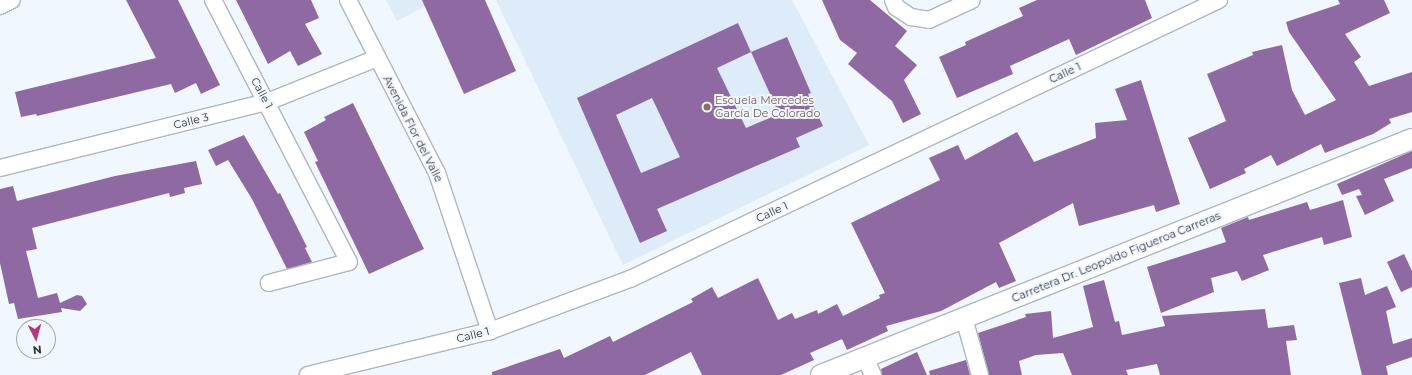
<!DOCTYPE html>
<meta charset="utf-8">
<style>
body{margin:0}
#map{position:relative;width:1412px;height:375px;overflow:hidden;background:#f0f7ff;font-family:Montserrat,sans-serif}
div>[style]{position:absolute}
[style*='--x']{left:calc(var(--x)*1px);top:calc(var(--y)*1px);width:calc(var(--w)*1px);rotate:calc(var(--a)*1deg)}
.built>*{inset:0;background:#deebf8}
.building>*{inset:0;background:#8f6aa2}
.roads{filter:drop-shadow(1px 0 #afb6be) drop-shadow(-1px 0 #afb6be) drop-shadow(0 1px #afb6be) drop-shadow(0 -1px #afb6be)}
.minor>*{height:16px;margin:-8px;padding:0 8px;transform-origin:8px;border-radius:8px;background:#fff}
.tertiary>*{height:20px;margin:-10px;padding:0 10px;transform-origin:10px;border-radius:10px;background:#fff}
.dots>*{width:11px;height:11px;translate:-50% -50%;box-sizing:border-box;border:2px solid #f0f7ff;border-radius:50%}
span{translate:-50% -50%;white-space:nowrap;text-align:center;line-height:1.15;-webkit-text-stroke:4px #f0f7ff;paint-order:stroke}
.street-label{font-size:11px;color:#323537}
.education-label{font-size:11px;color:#785e54}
.left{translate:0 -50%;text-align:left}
.north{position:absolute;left:16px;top:319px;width:40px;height:40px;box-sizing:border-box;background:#f0f7ff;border:1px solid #a4a9af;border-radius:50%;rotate:174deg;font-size:11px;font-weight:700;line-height:16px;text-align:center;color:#323537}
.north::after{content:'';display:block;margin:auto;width:14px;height:18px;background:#b7357f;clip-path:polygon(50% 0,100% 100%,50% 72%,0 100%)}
</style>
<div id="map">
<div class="built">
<div style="clip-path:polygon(386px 0,437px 0,397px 21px)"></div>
<div style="clip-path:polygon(496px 0,792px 0,869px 145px,623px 265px)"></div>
</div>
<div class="building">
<div style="clip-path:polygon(126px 0,178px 0,220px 85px,201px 94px,196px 83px,175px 93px,171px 84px,37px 116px,36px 114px,21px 117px,15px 92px,156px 58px)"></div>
<div style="clip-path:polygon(236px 0,311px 0,319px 18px,305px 24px,322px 54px,298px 66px,290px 51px,268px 64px)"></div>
<div style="clip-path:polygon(422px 0,485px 0,516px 71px,464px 94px)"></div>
<div style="clip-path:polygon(822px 0,870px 0,907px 31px,895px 46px,917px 65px,904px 80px,921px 114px,903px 123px,892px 101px,848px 64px,857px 53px,840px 40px)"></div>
<div style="clip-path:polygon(1037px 0,1145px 0,1152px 18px,1076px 55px,1069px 39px,1010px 66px,1013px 74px,957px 98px,939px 57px,966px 45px,965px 42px,1023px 16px,1019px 8px)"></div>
<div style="clip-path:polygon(1338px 0,1384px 0,1390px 13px,1345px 34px,1361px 57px,1354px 62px,1369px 86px,1412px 72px,1412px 112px,1389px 119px,1391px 123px,1373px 134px,1325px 153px,1321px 144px,1277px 166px,1271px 155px,1244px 169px,1246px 173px,1210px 189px,1188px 138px,1226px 121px,1207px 74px,1253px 55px,1252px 52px,1282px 45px,1292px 90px,1305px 115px,1336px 100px,1289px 32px,1286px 22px,1340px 4px)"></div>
<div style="clip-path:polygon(evenodd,738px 23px,751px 52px,787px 37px,811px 93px,808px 94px,823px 126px,796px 138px,800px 147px,657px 209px,667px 231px,640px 243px,577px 98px,738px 23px,751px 52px,779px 114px,746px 128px,717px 68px,751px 52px,738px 23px,652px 98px,680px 157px,641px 173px,616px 115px,652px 98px)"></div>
<div style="clip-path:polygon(1141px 80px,1180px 204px,1156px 212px,1154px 205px,1079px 226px,1073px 203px,999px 243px,1016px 281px,999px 288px,996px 282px,941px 311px,886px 326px,888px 331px,847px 350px,842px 339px,810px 353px,814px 360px,781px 375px,702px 375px,691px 352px,645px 375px,492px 375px,492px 372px,560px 349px,564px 358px,610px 336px,613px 342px,693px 302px,691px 299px,712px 287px,718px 298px,758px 278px,778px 320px,792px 313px,795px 319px,817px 310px,818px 314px,837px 304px,843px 316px,880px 298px,879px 295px,885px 293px,851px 223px,940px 180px,929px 158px,958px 145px,965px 160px,1017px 132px,1034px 162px,1096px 138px,1095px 123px,1127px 120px,1115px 89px)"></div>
<div style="clip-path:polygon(353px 103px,424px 249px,369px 274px,315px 162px,318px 161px,304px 132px,326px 120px,324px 117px)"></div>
<div style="clip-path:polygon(244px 135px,278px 194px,280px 193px,307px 247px,305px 248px,312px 262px,287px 269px,252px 199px,228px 160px,216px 166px,208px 150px)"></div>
<div style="clip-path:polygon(1412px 151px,1412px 168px,1384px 179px,1394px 201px,1365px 215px,1356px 196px,1362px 195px,1359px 189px,1342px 195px,1337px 184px)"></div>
<div style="clip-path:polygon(196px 161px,202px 184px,184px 188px,185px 193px,170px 197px,169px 193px,32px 228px,37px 249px,26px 251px,38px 298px,57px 293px,60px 303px,77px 295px,82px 296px,87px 304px,80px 311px,61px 308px,62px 312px,18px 319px,14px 303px,9px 304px,0 263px,0 189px,13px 186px,17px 201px,115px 176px)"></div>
<div style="clip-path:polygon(1343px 200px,1352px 237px,1324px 245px,1322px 237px,1263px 255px,1269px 270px,1242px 281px,1237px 271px,1211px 278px,1214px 292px,1161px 313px,1147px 267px,1226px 242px,1221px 228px,1248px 217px,1249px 220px,1307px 202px,1310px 210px)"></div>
<div style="clip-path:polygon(1404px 254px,1412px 271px,1412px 287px,1401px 292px,1387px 262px)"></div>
<div style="clip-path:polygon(1361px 278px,1365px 295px,1387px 286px,1396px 307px,1386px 311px,1393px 344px,1412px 338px,1412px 357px,1386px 366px,1388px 375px,1362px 375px,1339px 283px)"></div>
<div style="clip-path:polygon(1104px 280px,1115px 322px,1119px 321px,1122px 335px,1165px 326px,1162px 316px,1265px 309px,1268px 328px,1294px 325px,1297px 340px,1286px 341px,1291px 375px,1160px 375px,1157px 364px,1126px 370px,1128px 375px,1072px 375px,1063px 353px,1036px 355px,1019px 361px,1022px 375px,989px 375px,978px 333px,1026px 317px,1025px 314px,1051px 311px,1053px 338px,1093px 327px,1083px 286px)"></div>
<div style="clip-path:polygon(917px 352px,927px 375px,882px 375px,881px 369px)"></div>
<div style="clip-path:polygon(966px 360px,970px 375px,930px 375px,929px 371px)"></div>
</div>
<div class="roads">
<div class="minor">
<div style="--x:213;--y:0;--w:295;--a:62.6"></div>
<div style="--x:349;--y:262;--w:83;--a:165.3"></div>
<div style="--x:348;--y:0;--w:195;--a:62.8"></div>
<div style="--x:437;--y:173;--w:167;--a:71.5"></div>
<div style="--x:893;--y:0;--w:8;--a:67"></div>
<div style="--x:896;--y:7;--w:18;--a:34"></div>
<div style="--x:911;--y:17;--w:18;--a:9"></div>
<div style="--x:929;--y:20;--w:47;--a:-24.9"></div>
<div style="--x:0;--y:6;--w:13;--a:-27"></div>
<div style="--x:0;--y:168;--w:275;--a:-13.9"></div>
<div style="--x:267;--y:102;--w:118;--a:-21.8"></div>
<div style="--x:964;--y:318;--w:59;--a:74.3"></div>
<div style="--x:865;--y:358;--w:19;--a:65"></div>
<div style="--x:308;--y:375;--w:187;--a:-13.6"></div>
<div style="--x:490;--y:331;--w:149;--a:-20.4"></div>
<div style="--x:630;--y:279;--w:652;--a:-25.35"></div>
</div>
<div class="tertiary">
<div style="--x:821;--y:375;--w:636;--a:-21.77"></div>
</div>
</div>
<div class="dots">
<div style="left:707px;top:107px;background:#8d6e63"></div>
</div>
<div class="street-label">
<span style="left:1065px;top:73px;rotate:-25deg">Calle 1</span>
<span style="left:262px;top:93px;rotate:62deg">Calle 1</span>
<span style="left:191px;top:121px;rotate:-14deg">Calle 3</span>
<span style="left:413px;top:129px;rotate:63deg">Avenida Flor del Valle</span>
<span style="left:772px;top:212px;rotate:-25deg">Calle 1</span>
<span style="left:1116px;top:257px;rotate:-22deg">Carretera Dr. Leopoldo Figueroa Carreras</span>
<span style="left:473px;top:335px;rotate:-14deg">Calle 1</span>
</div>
<div class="education-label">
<span class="left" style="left:715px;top:107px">Escuela Mercedes<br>García De Colorado</span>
</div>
<div class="north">N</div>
</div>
